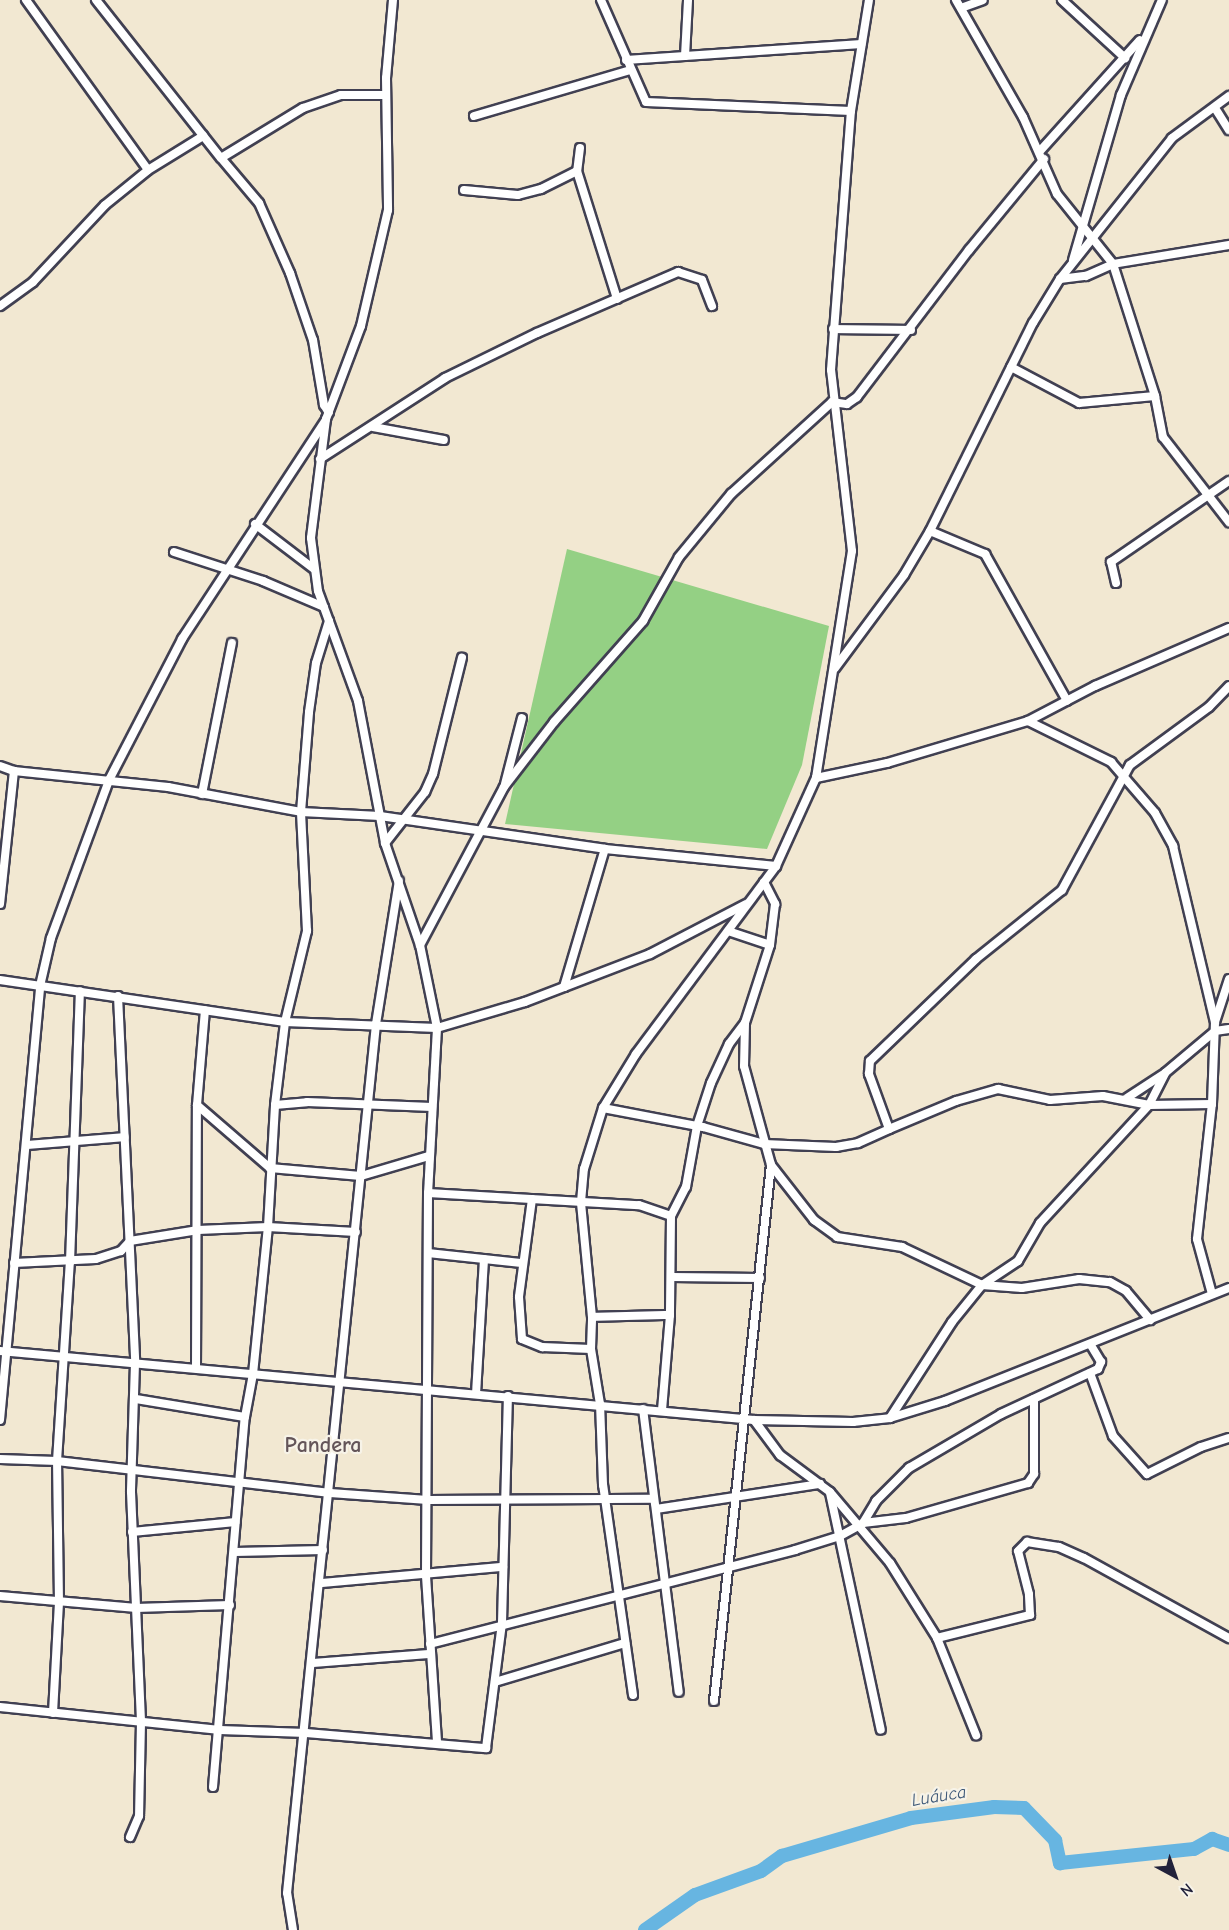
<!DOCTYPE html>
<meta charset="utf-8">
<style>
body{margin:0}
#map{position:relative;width:1229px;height:1930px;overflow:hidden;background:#f2e8d2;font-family:"Comic Neue",sans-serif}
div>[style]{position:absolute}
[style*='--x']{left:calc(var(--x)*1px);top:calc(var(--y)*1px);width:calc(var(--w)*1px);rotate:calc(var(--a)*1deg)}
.green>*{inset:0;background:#94d084}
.river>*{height:14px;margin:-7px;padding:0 7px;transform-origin:7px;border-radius:7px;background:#67b5e1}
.roads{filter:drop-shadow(2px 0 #414052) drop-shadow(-2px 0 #414052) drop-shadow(0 2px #414052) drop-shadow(0 -2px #414052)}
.minor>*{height:8px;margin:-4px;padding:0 4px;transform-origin:4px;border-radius:4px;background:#fff}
span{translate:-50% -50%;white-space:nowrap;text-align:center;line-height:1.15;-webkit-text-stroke:4.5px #f7f3e8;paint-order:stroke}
.water-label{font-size:18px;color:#3a5575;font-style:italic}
.district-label{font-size:22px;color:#645559;font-weight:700}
.north{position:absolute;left:1145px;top:1846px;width:60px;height:60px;-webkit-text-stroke:4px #f7f3e8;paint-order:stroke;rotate:140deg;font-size:16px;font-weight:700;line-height:24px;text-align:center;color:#22223b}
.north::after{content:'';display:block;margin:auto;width:21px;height:27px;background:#22223b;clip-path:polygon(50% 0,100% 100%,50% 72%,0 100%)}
</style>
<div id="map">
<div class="green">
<div style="clip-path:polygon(567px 549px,829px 626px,802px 765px,767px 849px,505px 824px)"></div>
</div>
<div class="river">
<div style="--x:645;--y:1930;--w:61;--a:-35"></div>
<div style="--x:695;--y:1895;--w:70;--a:-20"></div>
<div style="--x:761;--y:1871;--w:26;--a:-36"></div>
<div style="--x:782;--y:1856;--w:134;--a:-16.4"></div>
<div style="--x:911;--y:1818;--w:84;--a:-7.5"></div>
<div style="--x:994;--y:1807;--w:30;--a:2"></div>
<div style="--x:1024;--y:1808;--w:45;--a:45.9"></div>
<div style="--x:1055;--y:1840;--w:24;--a:78"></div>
<div style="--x:1060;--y:1863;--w:135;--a:-6"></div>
<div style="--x:1194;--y:1849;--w:21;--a:-29"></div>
<div style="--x:1212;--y:1839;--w:18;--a:19"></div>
</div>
<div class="roads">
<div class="minor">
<div style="--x:26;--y:0;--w:209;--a:54.3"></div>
<div style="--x:96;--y:0;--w:201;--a:51.7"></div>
<div style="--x:221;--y:158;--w:96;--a:-31.4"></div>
<div style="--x:303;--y:108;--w:40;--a:-18.9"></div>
<div style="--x:341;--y:95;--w:45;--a:0"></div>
<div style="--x:393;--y:0;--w:78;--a:95.1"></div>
<div style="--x:386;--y:78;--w:132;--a:89.1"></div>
<div style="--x:388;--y:210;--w:119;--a:103.1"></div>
<div style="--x:361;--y:326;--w:99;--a:110.6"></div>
<div style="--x:326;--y:419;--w:120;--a:97.2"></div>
<div style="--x:311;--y:538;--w:53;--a:82.5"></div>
<div style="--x:318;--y:591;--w:117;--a:70"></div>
<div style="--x:358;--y:701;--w:145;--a:79.2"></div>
<div style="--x:385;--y:843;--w:108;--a:71.1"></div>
<div style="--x:420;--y:945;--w:85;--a:78.4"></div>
<div style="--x:437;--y:1028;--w:165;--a:93.1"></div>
<div style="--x:428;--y:1193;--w:383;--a:90.3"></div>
<div style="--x:426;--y:1576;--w:167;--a:86.2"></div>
<div style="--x:601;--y:0;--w:111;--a:66.2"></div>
<div style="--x:646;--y:102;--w:205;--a:2.5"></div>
<div style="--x:956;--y:0;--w:135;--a:60.2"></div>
<div style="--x:1023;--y:117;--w:84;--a:66.2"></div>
<div style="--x:1057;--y:194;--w:90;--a:51.3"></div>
<div style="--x:1113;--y:264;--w:139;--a:72.3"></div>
<div style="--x:1155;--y:396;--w:42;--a:79"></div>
<div style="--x:1163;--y:437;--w:108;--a:52.2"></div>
<div style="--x:1062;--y:0;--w:86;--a:42.6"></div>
<div style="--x:961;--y:8;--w:23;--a:-20"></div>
<div style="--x:685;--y:56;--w:56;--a:-86.9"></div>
<div style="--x:626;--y:60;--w:236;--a:-3.9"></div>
<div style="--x:1215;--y:108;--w:26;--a:58"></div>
<div style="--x:474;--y:116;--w:163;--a:-16.4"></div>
<div style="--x:580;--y:148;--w:23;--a:97"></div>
<div style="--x:577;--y:171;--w:134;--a:72.6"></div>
<div style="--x:1040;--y:151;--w:149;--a:-48"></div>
<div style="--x:221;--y:158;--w:59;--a:49.8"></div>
<div style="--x:259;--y:203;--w:77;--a:66.1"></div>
<div style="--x:290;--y:273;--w:71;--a:71.1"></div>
<div style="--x:313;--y:340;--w:66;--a:80.4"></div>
<div style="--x:324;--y:405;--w:9;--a:58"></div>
<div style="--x:464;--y:190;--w:54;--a:5.3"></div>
<div style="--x:518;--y:195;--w:24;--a:-15"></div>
<div style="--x:541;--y:189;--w:40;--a:-26.6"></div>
<div style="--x:1073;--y:260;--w:172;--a:-73.8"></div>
<div style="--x:1121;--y:95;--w:103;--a:-66.7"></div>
<div style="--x:1060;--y:279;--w:26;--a:-7"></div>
<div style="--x:1086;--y:276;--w:30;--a:-24"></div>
<div style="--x:1113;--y:264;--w:118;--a:-9.3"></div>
<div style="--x:0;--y:306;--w:41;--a:-36"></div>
<div style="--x:33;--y:282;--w:105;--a:-46.9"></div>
<div style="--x:105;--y:205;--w:55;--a:-39.1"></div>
<div style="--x:148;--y:170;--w:65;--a:-31.7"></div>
<div style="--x:833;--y:329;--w:78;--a:0.7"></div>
<div style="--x:1011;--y:367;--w:77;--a:27.9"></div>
<div style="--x:1079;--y:403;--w:76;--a:-5.3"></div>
<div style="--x:373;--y:427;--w:72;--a:10.4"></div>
<div style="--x:320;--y:459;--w:149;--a:-32.9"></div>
<div style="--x:445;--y:378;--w:102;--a:-26.1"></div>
<div style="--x:537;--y:333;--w:154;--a:-23.4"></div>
<div style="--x:678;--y:272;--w:25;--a:18"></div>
<div style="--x:702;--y:280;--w:28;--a:69"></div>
<div style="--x:255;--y:524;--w:74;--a:37.3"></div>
<div style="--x:930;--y:531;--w:60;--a:22.7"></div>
<div style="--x:985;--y:554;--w:168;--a:60.8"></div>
<div style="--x:174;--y:552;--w:94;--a:18"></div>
<div style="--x:263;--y:581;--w:66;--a:23.1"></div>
<div style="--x:1116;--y:583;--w:22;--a:-103"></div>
<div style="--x:1111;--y:562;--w:143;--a:-34.5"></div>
<div style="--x:835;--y:668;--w:116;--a:-53.4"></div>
<div style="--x:904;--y:575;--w:51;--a:-59.4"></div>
<div style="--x:930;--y:531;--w:232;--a:-63.7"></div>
<div style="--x:1033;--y:323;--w:52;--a:-58.5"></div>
<div style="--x:1060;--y:279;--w:180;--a:-51.5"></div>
<div style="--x:1172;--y:138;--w:71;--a:-36.4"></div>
<div style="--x:1028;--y:721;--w:93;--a:26.3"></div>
<div style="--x:1111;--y:762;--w:67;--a:49.2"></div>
<div style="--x:1155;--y:813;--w:38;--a:61"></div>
<div style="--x:1173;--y:846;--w:181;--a:76.6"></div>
<div style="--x:0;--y:766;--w:15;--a:20"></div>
<div style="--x:816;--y:778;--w:73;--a:-11.9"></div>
<div style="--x:887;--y:763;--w:147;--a:-16.6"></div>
<div style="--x:1028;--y:721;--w:76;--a:-27.6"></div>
<div style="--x:1095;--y:686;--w:146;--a:-23.4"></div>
<div style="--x:505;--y:784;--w:68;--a:-75.6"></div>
<div style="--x:202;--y:794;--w:154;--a:-78.8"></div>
<div style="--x:385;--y:843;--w:65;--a:-51.9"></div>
<div style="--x:425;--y:792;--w:20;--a:-66"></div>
<div style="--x:433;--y:774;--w:120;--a:-76"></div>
<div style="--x:764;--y:882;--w:25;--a:63"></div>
<div style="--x:775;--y:904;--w:41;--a:97"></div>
<div style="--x:770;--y:945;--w:82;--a:107.8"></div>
<div style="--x:745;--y:1023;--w:43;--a:91.3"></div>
<div style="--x:744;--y:1066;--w:103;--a:74.7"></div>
<div style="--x:771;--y:1165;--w:70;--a:52"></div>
<div style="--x:814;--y:1220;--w:29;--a:36"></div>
<div style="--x:837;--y:1237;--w:66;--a:8.7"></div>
<div style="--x:902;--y:1247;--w:89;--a:25.4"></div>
<div style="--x:982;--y:1285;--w:40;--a:4.3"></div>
<div style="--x:1022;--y:1288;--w:58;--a:-9"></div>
<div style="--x:1079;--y:1279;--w:31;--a:6"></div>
<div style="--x:1110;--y:1282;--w:18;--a:29"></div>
<div style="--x:1126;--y:1291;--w:38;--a:50"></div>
<div style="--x:0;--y:904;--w:134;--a:-84"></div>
<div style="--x:14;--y:771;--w:155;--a:5.9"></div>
<div style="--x:168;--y:787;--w:135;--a:10.6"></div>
<div style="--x:301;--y:812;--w:79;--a:2.9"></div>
<div style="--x:380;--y:816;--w:227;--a:8.3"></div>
<div style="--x:605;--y:849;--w:172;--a:5.7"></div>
<div style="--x:728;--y:931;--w:44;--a:18.4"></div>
<div style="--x:420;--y:945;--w:179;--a:-62"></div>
<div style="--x:504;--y:787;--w:82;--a:-52.4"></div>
<div style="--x:554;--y:722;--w:135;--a:-48.6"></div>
<div style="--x:643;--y:621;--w:73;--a:-60.6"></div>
<div style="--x:679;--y:557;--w:82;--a:-50.5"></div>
<div style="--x:731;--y:494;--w:137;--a:-42.3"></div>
<div style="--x:832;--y:402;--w:15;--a:8"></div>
<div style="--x:847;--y:404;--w:12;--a:-35"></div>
<div style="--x:857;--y:397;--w:185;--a:-52.7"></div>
<div style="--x:969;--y:250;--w:118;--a:-50.5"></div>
<div style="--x:0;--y:980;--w:288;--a:8.4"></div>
<div style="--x:285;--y:1022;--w:152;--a:2.3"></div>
<div style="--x:437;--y:1028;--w:92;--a:-16.5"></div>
<div style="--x:525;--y:1002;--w:134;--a:-21"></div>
<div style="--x:650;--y:954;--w:108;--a:-27.5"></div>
<div style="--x:564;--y:987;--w:144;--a:-73.5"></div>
<div style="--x:118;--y:996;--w:367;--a:87.3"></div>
<div style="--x:135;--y:1363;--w:129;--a:91.8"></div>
<div style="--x:131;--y:1492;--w:230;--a:87.5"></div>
<div style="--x:141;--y:1722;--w:94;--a:91.2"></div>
<div style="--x:139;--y:1816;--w:23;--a:113"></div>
<div style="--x:1127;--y:1098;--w:42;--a:-33.3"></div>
<div style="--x:197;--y:1105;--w:96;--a:40.8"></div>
<div style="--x:270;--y:1168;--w:91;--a:5"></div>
<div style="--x:361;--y:1176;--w:71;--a:-16.4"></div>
<div style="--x:275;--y:1105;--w:32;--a:-5"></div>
<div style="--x:307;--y:1102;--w:125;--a:2.3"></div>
<div style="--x:603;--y:1108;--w:102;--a:10.8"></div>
<div style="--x:703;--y:1127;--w:63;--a:15.6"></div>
<div style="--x:764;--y:1144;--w:72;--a:2.4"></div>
<div style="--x:836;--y:1147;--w:22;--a:-10"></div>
<div style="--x:858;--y:1143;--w:34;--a:-24"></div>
<div style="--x:889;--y:1129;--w:59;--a:-110"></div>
<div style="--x:869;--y:1074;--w:13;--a:-86"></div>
<div style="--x:870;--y:1061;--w:147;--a:-43.9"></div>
<div style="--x:976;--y:959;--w:110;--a:-38.7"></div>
<div style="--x:1062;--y:890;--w:142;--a:-61.5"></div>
<div style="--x:1130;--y:765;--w:98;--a:-36.3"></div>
<div style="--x:1209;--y:707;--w:29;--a:-46"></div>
<div style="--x:889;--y:1129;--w:73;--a:-22.7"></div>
<div style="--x:956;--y:1101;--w:44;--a:-15.9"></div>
<div style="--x:998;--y:1089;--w:53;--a:11.9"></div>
<div style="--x:1050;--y:1100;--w:53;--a:-4.3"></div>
<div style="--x:1103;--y:1096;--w:47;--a:11.1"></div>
<div style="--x:1149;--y:1105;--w:63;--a:-0.9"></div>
<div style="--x:28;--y:1145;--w:97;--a:-4.7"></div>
<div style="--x:428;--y:1193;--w:211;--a:3.3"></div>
<div style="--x:639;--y:1205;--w:34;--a:19"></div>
<div style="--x:671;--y:1216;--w:99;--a:90.6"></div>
<div style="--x:670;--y:1315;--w:96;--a:94.8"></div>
<div style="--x:532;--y:1199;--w:99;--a:97.6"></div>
<div style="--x:519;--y:1297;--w:42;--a:85.9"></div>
<div style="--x:522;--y:1339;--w:22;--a:22"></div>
<div style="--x:542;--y:1347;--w:49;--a:2.3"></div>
<div style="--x:671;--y:1216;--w:33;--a:-63"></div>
<div style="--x:686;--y:1187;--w:62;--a:-79.8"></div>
<div style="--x:697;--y:1126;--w:45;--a:-72"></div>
<div style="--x:711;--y:1083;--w:43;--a:-65.2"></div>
<div style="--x:729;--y:1044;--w:26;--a:-53"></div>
<div style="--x:428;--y:1253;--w:95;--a:6.1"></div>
<div style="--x:14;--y:1263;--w:82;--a:-2.8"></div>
<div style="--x:96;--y:1259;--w:26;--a:-18"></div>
<div style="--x:121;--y:1251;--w:13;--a:-48"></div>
<div style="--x:130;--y:1241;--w:69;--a:-9.2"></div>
<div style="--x:198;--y:1230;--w:70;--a:-2.5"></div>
<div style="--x:268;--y:1227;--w:88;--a:3.3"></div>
<div style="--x:672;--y:1277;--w:88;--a:0.7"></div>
<div style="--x:1212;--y:1294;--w:57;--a:-105.3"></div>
<div style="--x:1197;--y:1239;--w:136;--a:-83.7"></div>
<div style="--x:1212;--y:1104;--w:82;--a:-87.9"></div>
<div style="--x:1215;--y:1022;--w:45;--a:-72"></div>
<div style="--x:592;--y:1317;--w:78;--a:-1.5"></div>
<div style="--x:0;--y:1351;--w:757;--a:5.23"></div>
<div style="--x:754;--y:1420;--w:99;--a:1.2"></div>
<div style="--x:853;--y:1422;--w:37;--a:-6"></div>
<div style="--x:890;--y:1418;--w:58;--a:-17.2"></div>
<div style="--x:945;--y:1401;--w:306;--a:-21.7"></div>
<div style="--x:196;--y:1368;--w:263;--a:-89.8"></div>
<div style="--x:197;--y:1105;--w:95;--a:-85.2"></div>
<div style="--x:1090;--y:1373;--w:67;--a:69.9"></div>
<div style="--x:1113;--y:1436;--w:51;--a:48.2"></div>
<div style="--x:1147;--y:1474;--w:60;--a:-26.6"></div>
<div style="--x:1201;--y:1447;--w:29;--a:-18"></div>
<div style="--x:476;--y:1394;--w:135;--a:-86.6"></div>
<div style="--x:136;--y:1399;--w:110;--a:9.4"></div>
<div style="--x:643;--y:1409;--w:285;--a:82.8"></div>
<div style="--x:890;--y:1418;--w:114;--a:-57.1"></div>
<div style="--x:952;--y:1322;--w:48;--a:-51"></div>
<div style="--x:982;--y:1285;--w:43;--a:-33.7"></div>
<div style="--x:1018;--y:1261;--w:44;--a:-59.9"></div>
<div style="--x:1040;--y:1223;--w:161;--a:-47.3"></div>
<div style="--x:1149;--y:1105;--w:36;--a:-63"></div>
<div style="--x:1165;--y:1073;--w:65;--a:-40"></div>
<div style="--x:1215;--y:1031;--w:14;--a:-8"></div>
<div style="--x:0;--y:1420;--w:436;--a:-84.7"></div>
<div style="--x:40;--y:986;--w:49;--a:-77.1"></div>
<div style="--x:51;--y:938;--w:168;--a:-69.8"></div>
<div style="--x:109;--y:780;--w:159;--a:-62.6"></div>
<div style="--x:182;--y:639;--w:261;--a:-56.7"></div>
<div style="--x:754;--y:1420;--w:44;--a:53.4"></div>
<div style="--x:780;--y:1455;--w:62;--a:36.5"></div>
<div style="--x:830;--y:1492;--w:93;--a:49.8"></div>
<div style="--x:890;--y:1563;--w:89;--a:57.9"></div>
<div style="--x:937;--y:1638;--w:105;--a:68.1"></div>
<div style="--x:0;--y:1459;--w:57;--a:2"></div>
<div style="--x:57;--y:1461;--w:275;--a:6.7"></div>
<div style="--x:330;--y:1493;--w:98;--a:4.1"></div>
<div style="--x:428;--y:1500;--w:224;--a:-0.3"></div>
<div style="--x:830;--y:1493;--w:242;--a:77.9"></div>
<div style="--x:656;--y:1509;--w:166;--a:-8.7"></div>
<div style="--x:863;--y:1523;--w:26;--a:-59"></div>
<div style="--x:876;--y:1501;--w:47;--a:-45"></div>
<div style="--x:909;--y:1468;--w:107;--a:-30.4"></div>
<div style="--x:1001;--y:1414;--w:107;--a:-24.9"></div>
<div style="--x:1098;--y:1369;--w:8;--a:-67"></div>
<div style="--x:1101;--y:1362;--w:21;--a:-121"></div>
<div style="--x:132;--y:1532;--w:104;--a:-5.5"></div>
<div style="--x:235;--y:1552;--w:88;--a:-1.3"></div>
<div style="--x:322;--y:1583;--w:182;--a:-5.1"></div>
<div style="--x:0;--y:1596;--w:137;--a:5"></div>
<div style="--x:136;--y:1608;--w:94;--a:-1.8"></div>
<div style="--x:937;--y:1638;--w:96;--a:-13.9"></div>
<div style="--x:1030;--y:1615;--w:21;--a:-93"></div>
<div style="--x:1029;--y:1594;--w:44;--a:-104.3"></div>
<div style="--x:1018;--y:1551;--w:13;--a:-45"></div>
<div style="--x:1027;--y:1542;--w:32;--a:9"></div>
<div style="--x:1059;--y:1547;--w:27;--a:24"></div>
<div style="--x:1084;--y:1558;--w:166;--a:28.9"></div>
<div style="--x:430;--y:1644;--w:377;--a:-14.4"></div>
<div style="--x:795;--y:1550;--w:47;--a:-17.3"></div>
<div style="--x:840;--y:1536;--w:26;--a:-29"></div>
<div style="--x:863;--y:1523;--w:43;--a:-6.6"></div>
<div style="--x:906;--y:1518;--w:127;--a:-16"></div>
<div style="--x:1028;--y:1483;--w:11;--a:-56"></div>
<div style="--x:1034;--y:1474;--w:75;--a:-90"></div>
<div style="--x:313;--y:1663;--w:116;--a:-4.4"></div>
<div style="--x:495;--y:1682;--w:136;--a:-16.7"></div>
<div style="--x:633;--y:1695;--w:212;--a:-98.1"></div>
<div style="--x:603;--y:1485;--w:81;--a:-92.1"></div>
<div style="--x:600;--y:1404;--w:56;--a:-99.3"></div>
<div style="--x:591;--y:1349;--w:32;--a:-88"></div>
<div style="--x:592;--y:1317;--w:116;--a:-95.5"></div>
<div style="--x:581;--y:1202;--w:33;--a:-85"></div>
<div style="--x:584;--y:1169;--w:64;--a:-72.7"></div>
<div style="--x:603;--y:1108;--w:63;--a:-58.6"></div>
<div style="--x:636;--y:1054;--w:234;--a:-53.3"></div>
<div style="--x:776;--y:866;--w:97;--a:-65.6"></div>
<div style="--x:816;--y:778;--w:230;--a:-81"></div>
<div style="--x:852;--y:551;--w:182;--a:-96.6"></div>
<div style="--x:831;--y:370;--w:260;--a:-85.6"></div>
<div style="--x:851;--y:111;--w:112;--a:-80.8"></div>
<div style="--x:714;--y:1701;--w:539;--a:-83.93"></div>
<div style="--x:0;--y:1707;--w:221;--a:6"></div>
<div style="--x:220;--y:1730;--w:86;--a:2"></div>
<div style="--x:306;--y:1733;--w:181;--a:4.8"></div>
<div style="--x:486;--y:1748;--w:126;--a:-82.7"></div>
<div style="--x:502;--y:1623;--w:227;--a:-88.5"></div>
<div style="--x:53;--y:1713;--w:111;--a:-86.9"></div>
<div style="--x:59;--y:1602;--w:141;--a:-90.8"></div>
<div style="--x:57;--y:1461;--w:199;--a:-86.3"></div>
<div style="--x:70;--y:1262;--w:271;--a:-87.9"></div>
<div style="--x:213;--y:1787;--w:371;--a:-85.1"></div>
<div style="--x:245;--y:1417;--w:44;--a:-79.5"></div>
<div style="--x:253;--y:1374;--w:148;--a:-84.2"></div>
<div style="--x:268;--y:1227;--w:122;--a:-86.7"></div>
<div style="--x:275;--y:1105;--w:84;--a:-83.1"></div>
<div style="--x:285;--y:1022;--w:94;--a:-76.4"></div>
<div style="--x:307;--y:931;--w:119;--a:-92.9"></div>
<div style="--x:301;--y:812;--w:100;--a:-85.4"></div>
<div style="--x:309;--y:712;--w:49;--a:-81.9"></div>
<div style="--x:316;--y:663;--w:44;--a:-72.8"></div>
<div style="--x:293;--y:1930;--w:37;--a:-99"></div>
<div style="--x:287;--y:1893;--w:874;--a:-84.15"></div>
<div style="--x:376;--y:1024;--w:145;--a:-80.9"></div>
</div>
</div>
<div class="water-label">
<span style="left:939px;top:1797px;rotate:-9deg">Luáuca</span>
</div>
<div class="district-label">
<span style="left:323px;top:1446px">Pandera</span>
</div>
<div class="north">N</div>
</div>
